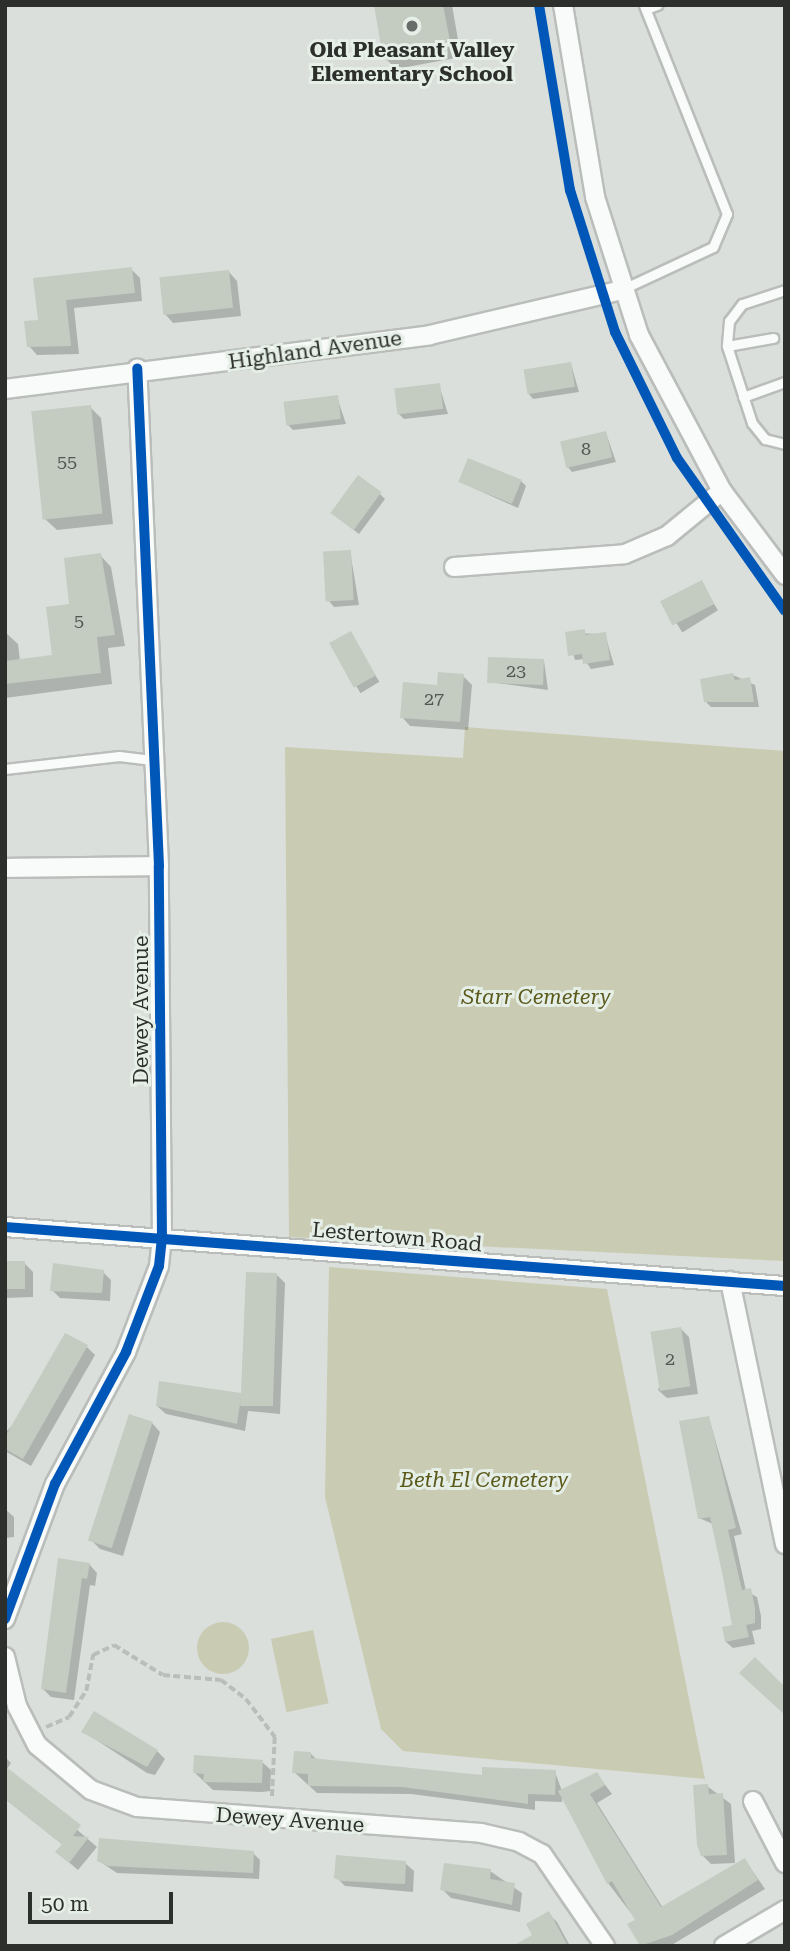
<!DOCTYPE html>
<style>
body{margin:0}
#map{position:relative;width:790px;height:1951px;overflow:hidden;background:#dadfdb;font-family:"Roboto Serif",serif}
div>[style]{position:absolute}
[style*='--x']{left:calc(var(--x)*1px);top:calc(var(--y)*1px);width:calc(var(--w)*1px);rotate:calc(var(--a)*1deg)}
.green>*{inset:0;background:#c9ccb2;transform-origin:0 0}
.round{border-radius:50%}
.shadow>*{inset:0;background:#0003;transform-origin:0 0}
.building>*{inset:0;background:#c4cbc0;transform-origin:0 0}
.path>*{height:3.5px;margin-top:-1.75px;transform-origin:0;background:repeating-linear-gradient(90deg,#bbbdbb 0 7px,transparent 0 10.5px)}
.roads{filter:drop-shadow(2px 0 #babdba) drop-shadow(-2px 0 #babdba) drop-shadow(0 2px #babdba) drop-shadow(0 -2px #babdba)}
.lane>*{height:9px;margin:-4.5px;padding:0 4.5px;transform-origin:4.5px;border-radius:4.5px;background:#f9fafa}
.street>*{height:18px;margin:-9px;padding:0 9px;transform-origin:9px;border-radius:9px;background:#f9fafa}
.cycleway>*{height:10px;margin:-5px;padding:0 5px;transform-origin:5px;border-radius:5px;background:#0057b8}
.dots>*{width:19px;height:19px;translate:-50% -50%;box-sizing:border-box;border:4px solid #e5eee7;border-radius:50%}
span{translate:-50% -50%;white-space:nowrap;text-align:center;line-height:1.15;-webkit-text-stroke:6px #e5eee7;paint-order:stroke}
.number-label{font-size:18px;color:#535752}
.number-label span{-webkit-text-stroke-width:0}
.poi-label{font-size:21px;color:#2c2f2c;font-weight:700}
.street-label{font-size:21px;color:#2c2f2c}
.park-label{font-size:21px;color:#5b5a1b;font-style:italic}
.frame{position:absolute;inset:0;border:7px solid #2c2f2c;pointer-events:none}
.scale{position:absolute;left:28px;top:1892px;width:145px;height:32px;box-sizing:border-box;border:4px solid #2c2f2c;border-top:0;padding-left:9px;font-size:21px;line-height:24px;white-space:nowrap;color:#2c2f2c;-webkit-text-stroke:5px #e5eee7;paint-order:stroke}
</style>
<div id="map">
<div class="green">
<div style="clip-path:polygon(465px 727px,785px 751px,785px 1261px,289px 1237px,285px 747px,463px 758px)"></div>
<div style="clip-path:polygon(329px 1267px,607px 1289px,705px 1779px,403px 1751px,381px 1729px,325px 1497px)"></div>
<div class="round" style="left:197px;top:1622px;width:52px;height:52px"></div>
<div style="left:313px;top:1630px;width:75px;height:43px;rotate:78deg"></div>
</div>
<div class="shadow">
<div style="clip-path:polygon(375px 5px,452px 5px,461px 57px,396px 69px,385px 58px)"></div>
<div style="clip-path:polygon(131px 269px,140px 278px,142px 301px,74px 308px,79px 354px,37px 355px,29px 346px,40px 321px,35px 279px)"></div>
<div style="clip-path:polygon(229px 272px,237px 281px,241px 316px,173px 323px,165px 314px)"></div>
<div style="clip-path:polygon(571px 364px,579px 392px,533px 399px,528px 393px)"></div>
<div style="clip-path:polygon(439px 385px,448px 414px,404px 419px,399px 414px)"></div>
<div style="clip-path:polygon(337px 397px,346px 424px,293px 430px,288px 425px)"></div>
<div style="clip-path:polygon(90px 407px,101px 418px,113px 524px,57px 530px,45px 519px)"></div>
<div style="clip-path:polygon(606px 433px,616px 462px,572px 472px,567px 466px)"></div>
<div style="clip-path:polygon(521px 481px,526px 486px,518px 508px,460px 482px)"></div>
<div style="clip-path:polygon(380px 494px,385px 499px,359px 534px,338px 518px)"></div>
<div style="clip-path:polygon(350px 551px,359px 605px,334px 607px,329px 601px)"></div>
<div style="clip-path:polygon(100px 555px,111px 567px,125px 646px,108px 648px,112px 684px,5px 698px,5px 632px,18px 644px,20px 661px,54px 657px,71px 606px)"></div>
<div style="left:701px;top:583px;width:32px;height:42px;rotate:58deg"></div>
<div style="left:350px;top:633px;width:57px;height:22px;rotate:59deg"></div>
<div style="clip-path:polygon(567px 633px,605px 634px,614px 665px,591px 669px,584px 659px,575px 660px)"></div>
<div style="clip-path:polygon(544px 661px,548px 690px,489px 682px)"></div>
<div style="clip-path:polygon(733px 675px,755px 685px,759px 707px,711px 707px,705px 701px)"></div>
<div style="clip-path:polygon(463px 676px,472px 685px,468px 730px,410px 726px,402px 717px)"></div>
<div style="clip-path:polygon(5px 1263px,24px 1263px,33px 1272px,33px 1297px,5px 1298px)"></div>
<div style="clip-path:polygon(103px 1272px,111px 1280px,110px 1301px,60px 1298px,52px 1290px)"></div>
<div style="clip-path:polygon(277px 1275px,285px 1283px,280px 1414px,248px 1411px,245px 1431px,166px 1414px,157px 1406px,242px 1395px)"></div>
<div style="clip-path:polygon(680px 1328px,689px 1337px,698px 1394px,667px 1398px,658px 1390px)"></div>
<div style="clip-path:polygon(87px 1347px,95px 1355px,31px 1466px,5px 1451px,5px 1433px)"></div>
<div style="clip-path:polygon(709px 1418px,742px 1534px,734px 1536px,746px 1591px,757px 1597px,761px 1616px,761px 1629px,752px 1631px,755px 1644px,733px 1648px,726px 1642px,734px 1626px,713px 1524px,699px 1518px)"></div>
<div style="clip-path:polygon(152px 1423px,160px 1432px,123px 1556px,100px 1549px,92px 1541px)"></div>
<div style="clip-path:polygon(5px 1509px,14px 1517px,14px 1537px,5px 1538px)"></div>
<div style="clip-path:polygon(60px 1560px,89px 1564px,97px 1573px,95px 1586px,90px 1585px,74px 1700px,51px 1697px,43px 1689px)"></div>
<div style="clip-path:polygon(84px 1732px,157px 1751px,165px 1759px,155px 1775px,147px 1773px)"></div>
<div style="clip-path:polygon(311px 1754px,317px 1760px,483px 1777px,555px 1772px,562px 1791px,597px 1774px,612px 1794px,597px 1803px,663px 1908px,745px 1860px,765px 1889px,670px 1946px,642px 1946px,630px 1925px,637px 1921px,608px 1883px,562px 1795px,562px 1802px,535px 1801px,535px 1810px,411px 1794px,317px 1793px,294px 1772px)"></div>
<div style="clip-path:polygon(5px 1757px,11px 1763px,7px 1769px,97px 1847px,78px 1870px,57px 1852px,63px 1845px,5px 1799px)"></div>
<div style="clip-path:polygon(262px 1762px,271px 1770px,270px 1791px,262px 1792px,213px 1790px,195px 1773px)"></div>
<div style="clip-path:polygon(707px 1786px,731px 1804px,735px 1863px,711px 1864px,703px 1856px)"></div>
<div style="clip-path:polygon(253px 1853px,260px 1860px,259px 1879px,117px 1873px,99px 1861px)"></div>
<div style="clip-path:polygon(405px 1863px,414px 1871px,413px 1892px,345px 1886px,336px 1877px)"></div>
<div style="clip-path:polygon(490px 1871px,522px 1893px,520px 1912px,451px 1898px,442px 1889px)"></div>
<div style="clip-path:polygon(548px 1913px,557px 1922px,570px 1946px,540px 1946px)"></div>
</div>
<div class="building">
<div style="clip-path:polygon(374px 5px,443px 5px,451px 46px,383px 58px)"></div>
<div style="clip-path:polygon(132px 267px,135px 293px,66px 300px,71px 346px,27px 347px,24px 321px,38px 320px,33px 278px)"></div>
<div style="left:229px;top:270px;width:38px;height:70px;rotate:84deg"></div>
<div style="left:571px;top:362px;width:25px;height:48px;rotate:81deg"></div>
<div style="left:440px;top:383px;width:26px;height:46px;rotate:83deg"></div>
<div style="left:338px;top:395px;width:24px;height:55px;rotate:83deg"></div>
<div style="left:91px;top:405px;width:109px;height:60px;rotate:84deg"></div>
<div style="left:606px;top:431px;width:27px;height:47px;rotate:77deg"></div>
<div style="left:468px;top:458px;width:58px;height:26px;rotate:22deg"></div>
<div style="left:358px;top:475px;width:29px;height:47px;rotate:36deg"></div>
<div style="left:351px;top:550px;width:50px;height:28px;rotate:87deg"></div>
<div style="clip-path:polygon(101px 553px,115px 635px,97px 637px,101px 673px,5px 684px,5px 661px,52px 655px,46px 607px,69px 604px,64px 558px)"></div>
<div style="left:702px;top:580px;width:27px;height:47px;rotate:63deg"></div>
<div style="clip-path:polygon(585px 629px,585px 635px,606px 632px,610px 660px,583px 664px,582px 654px,568px 656px,565px 632px)"></div>
<div style="left:351px;top:631px;width:51px;height:25px;rotate:61deg"></div>
<div style="left:488px;top:657px;width:56px;height:26px;rotate:2deg"></div>
<div style="clip-path:polygon(438px 672px,464px 674px,460px 722px,400px 718px,403px 682px,437px 685px)"></div>
<div style="clip-path:polygon(733px 673px,735px 680px,750px 677px,754px 702px,704px 702px,700px 679px)"></div>
<div style="left:5px;top:1261px;width:20px;height:28px"></div>
<div style="clip-path:polygon(53px 1263px,104px 1270px,102px 1293px,50px 1291px)"></div>
<div style="clip-path:polygon(246px 1272px,277px 1273px,273px 1406px,240px 1406px,241px 1397px,237px 1424px,156px 1406px,159px 1381px,241px 1393px)"></div>
<div style="left:681px;top:1327px;width:60px;height:31px;rotate:81deg"></div>
<div style="clip-path:polygon(65px 1333px,88px 1345px,23px 1459px,5px 1449px,5px 1437px)"></div>
<div style="left:129px;top:1414px;width:25px;height:133px;rotate:18deg"></div>
<div style="clip-path:polygon(709px 1416px,736px 1528px,728px 1530px,742px 1590px,751px 1588px,755px 1608px,755px 1623px,746px 1625px,749px 1637px,725px 1642px,722px 1627px,732px 1625px,723px 1577px,710px 1517px,698px 1519px,679px 1421px)"></div>
<div style="clip-path:polygon(58px 1558px,90px 1563px,87px 1579px,82px 1578px,66px 1693px,41px 1689px)"></div>
<div style="clip-path:polygon(755px 1657px,785px 1687px,785px 1715px,739px 1673px)"></div>
<div style="clip-path:polygon(94px 1711px,158px 1750px,147px 1767px,81px 1732px)"></div>
<div style="clip-path:polygon(294px 1751px,311px 1752px,311px 1758px,482px 1775px,482px 1767px,556px 1770px,555px 1795px,528px 1794px,528px 1804px,402px 1787px,308px 1786px,308px 1774px,292px 1773px)"></div>
<div style="clip-path:polygon(194px 1755px,263px 1760px,262px 1783px,203px 1782px,204px 1774px,193px 1773px)"></div>
<div style="clip-path:polygon(5px 1766px,81px 1825px,73px 1836px,89px 1837px,69px 1863px,55px 1852px,62px 1844px,5px 1799px)"></div>
<div style="clip-path:polygon(597px 1772px,605px 1785px,590px 1794px,661px 1907px,745px 1858px,758px 1880px,672px 1935px,640px 1946px,627px 1924px,635px 1920px,612px 1881px,607px 1884px,558px 1791px)"></div>
<div style="clip-path:polygon(708px 1784px,709px 1794px,723px 1793px,727px 1855px,701px 1856px,697px 1845px,693px 1785px)"></div>
<div style="clip-path:polygon(99px 1838px,254px 1851px,253px 1873px,108px 1866px,97px 1861px)"></div>
<div style="clip-path:polygon(336px 1855px,406px 1861px,405px 1884px,341px 1881px,334px 1878px)"></div>
<div style="clip-path:polygon(444px 1863px,491px 1869px,490px 1879px,515px 1883px,512px 1905px,440px 1890px)"></div>
<div style="clip-path:polygon(549px 1911px,568px 1946px,513px 1946px,532px 1935px,526px 1924px)"></div>
</div>
<div class="path">
<div style="--x:46;--y:1727;--w:25;--a:-23"></div>
<div style="--x:69;--y:1717;--w:31;--a:-57"></div>
<div style="--x:86;--y:1691;--w:37;--a:-79"></div>
<div style="--x:93;--y:1655;--w:23;--a:-25"></div>
<div style="--x:114;--y:1645;--w:57;--a:31.5"></div>
<div style="--x:163;--y:1675;--w:58;--a:4.9"></div>
<div style="--x:221;--y:1680;--w:31;--a:37"></div>
<div style="--x:246;--y:1699;--w:48;--a:52.7"></div>
<div style="--x:275;--y:1737;--w:63;--a:92.7"></div>
</div>
<div class="roads">
<div class="lane">
<div style="--x:646;--y:9;--w:12;--a:-20"></div>
<div style="--x:623;--y:289;--w:99;--a:-25"></div>
<div style="--x:713;--y:247;--w:36;--a:-67"></div>
<div style="--x:727;--y:214;--w:225;--a:-111.7"></div>
<div style="--x:785;--y:290;--w:45;--a:162"></div>
<div style="--x:742;--y:304;--w:21;--a:127"></div>
<div style="--x:729;--y:321;--w:25;--a:95"></div>
<div style="--x:727;--y:346;--w:81;--a:72"></div>
<div style="--x:752;--y:423;--w:21;--a:51"></div>
<div style="--x:765;--y:439;--w:21;--a:14"></div>
<div style="--x:727;--y:346;--w:47;--a:-9.9"></div>
<div style="--x:743;--y:397;--w:45;--a:-19.7"></div>
<div style="--x:5;--y:769;--w:115;--a:-6.5"></div>
<div style="--x:119;--y:756;--w:35;--a:7"></div>
</div>
<div class="street">
<div style="--x:563;--y:5;--w:195;--a:80.5"></div>
<div style="--x:595;--y:197;--w:145;--a:72.3"></div>
<div style="--x:639;--y:335;--w:177;--a:62"></div>
<div style="--x:722;--y:491;--w:105;--a:53.1"></div>
<div style="--x:5;--y:389;--w:428;--a:-7.2"></div>
<div style="--x:430;--y:335;--w:197;--a:-13.2"></div>
<div style="--x:454;--y:567;--w:171;--a:-4.3"></div>
<div style="--x:625;--y:554;--w:46;--a:-23.2"></div>
<div style="--x:667;--y:536;--w:71;--a:-39.3"></div>
<div style="--x:5;--y:868;--w:154;--a:-0.7"></div>
<div style="--x:5;--y:1227;--w:782;--a:4.33"></div>
<div style="--x:730;--y:1281;--w:269;--a:78.2"></div>
<div style="--x:5;--y:1619;--w:144;--a:-69.7"></div>
<div style="--x:55;--y:1484;--w:150;--a:-61.7"></div>
<div style="--x:126;--y:1352;--w:92;--a:-69"></div>
<div style="--x:159;--y:1266;--w:28;--a:-84"></div>
<div style="--x:162;--y:1238;--w:372;--a:-90.5"></div>
<div style="--x:159;--y:866;--w:498;--a:-92.5"></div>
<div style="--x:5;--y:1657;--w:50;--a:76.2"></div>
<div style="--x:17;--y:1706;--w:44;--a:62.9"></div>
<div style="--x:37;--y:1745;--w:70;--a:39.8"></div>
<div style="--x:91;--y:1790;--w:49;--a:20.3"></div>
<div style="--x:137;--y:1807;--w:345;--a:4.3"></div>
<div style="--x:481;--y:1833;--w:39;--a:13"></div>
<div style="--x:519;--y:1842;--w:26;--a:28"></div>
<div style="--x:542;--y:1854;--w:112;--a:55.6"></div>
<div style="--x:753;--y:1801;--w:70;--a:62.7"></div>
<div style="--x:724;--y:1946;--w:71;--a:-30.5"></div>
</div>
</div>
<div class="cycleway">
<div style="--x:539;--y:5;--w:188;--a:80.5"></div>
<div style="--x:570;--y:190;--w:149;--a:72.4"></div>
<div style="--x:615;--y:332;--w:140;--a:63.8"></div>
<div style="--x:677;--y:458;--w:187;--a:54.8"></div>
<div style="--x:5;--y:1227;--w:782;--a:4.33"></div>
<div style="--x:5;--y:1619;--w:144;--a:-69.7"></div>
<div style="--x:55;--y:1484;--w:150;--a:-61.7"></div>
<div style="--x:126;--y:1352;--w:92;--a:-69"></div>
<div style="--x:159;--y:1266;--w:28;--a:-84"></div>
<div style="--x:162;--y:1238;--w:372;--a:-90.5"></div>
<div style="--x:159;--y:866;--w:498;--a:-92.5"></div>
</div>
<div class="dots">
<div style="left:412px;top:26px;background:#696d69"></div>
</div>
<div class="number-label">
<span style="left:586px;top:449px">8</span>
<span style="left:67px;top:462px">55</span>
<span style="left:79px;top:621px">5</span>
<span style="left:516px;top:671px">23</span>
<span style="left:434px;top:699px">27</span>
<span style="left:670px;top:1359px">2</span>
</div>
<div class="poi-label">
<span style="left:412px;top:62px">Old Pleasant Valley<br>Elementary School</span>
</div>
<div class="street-label">
<span style="left:315px;top:350px;rotate:-8deg">Highland Avenue</span>
<span style="left:141px;top:1010px;rotate:-90deg">Dewey Avenue</span>
<span style="left:397px;top:1237px;rotate:5deg">Lestertown Road</span>
<span style="left:290px;top:1820px;rotate:4deg">Dewey Avenue</span>
</div>
<div class="park-label">
<span style="left:536px;top:997px">Starr Cemetery</span>
<span style="left:484px;top:1480px">Beth El Cemetery</span>
</div>
<div class="frame"></div>
<div class="scale">50 m</div>
</div>
